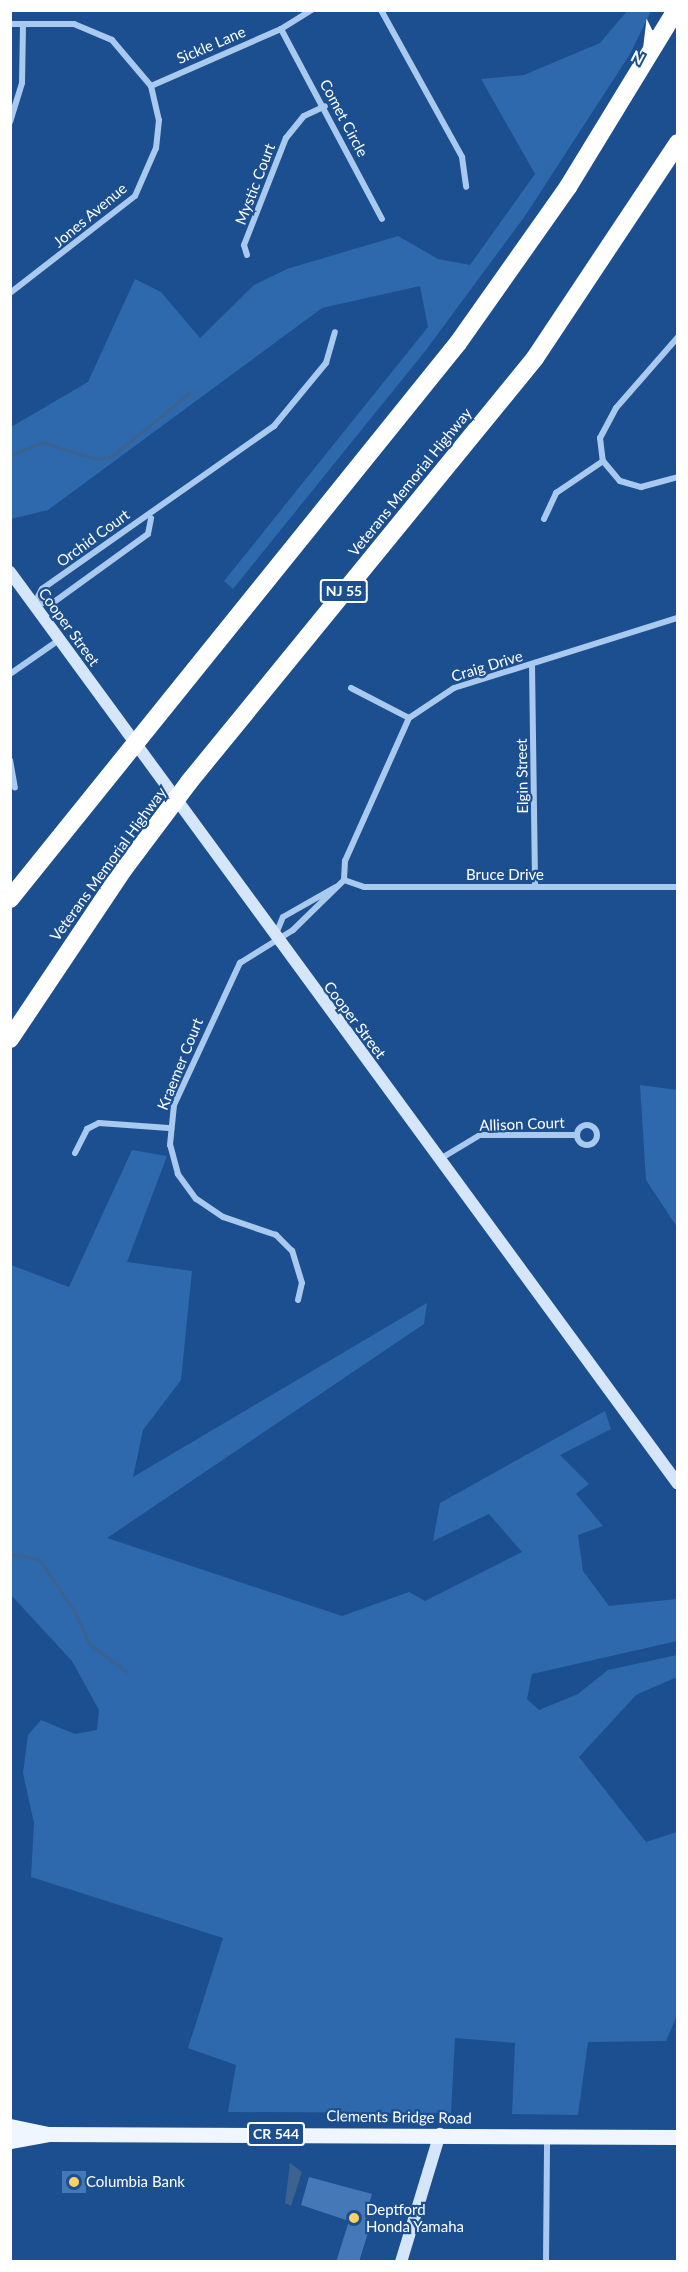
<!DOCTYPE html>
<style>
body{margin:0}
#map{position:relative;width:688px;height:2272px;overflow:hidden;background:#1b4f8f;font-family:Lato,sans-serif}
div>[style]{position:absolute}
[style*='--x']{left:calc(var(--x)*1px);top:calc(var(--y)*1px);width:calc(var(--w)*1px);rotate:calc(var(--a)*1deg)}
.green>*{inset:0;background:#2e69ad}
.water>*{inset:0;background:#3c6290}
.stream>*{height:3px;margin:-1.5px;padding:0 1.5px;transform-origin:1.5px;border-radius:1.5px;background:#3c6290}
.building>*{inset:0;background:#4478b7;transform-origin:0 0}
.street>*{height:6px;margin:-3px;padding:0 3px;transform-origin:3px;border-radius:3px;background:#a9c9ee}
.street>.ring{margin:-3px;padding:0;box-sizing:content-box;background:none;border:6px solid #a9c9ee;border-radius:50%}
.secondary>*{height:12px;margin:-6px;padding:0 6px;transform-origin:6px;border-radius:6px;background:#d6e6fa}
.primary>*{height:15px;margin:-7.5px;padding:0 7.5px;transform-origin:7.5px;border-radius:7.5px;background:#f0f6ff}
.highway>*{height:18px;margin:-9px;padding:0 9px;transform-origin:9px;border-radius:9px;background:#fff}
.dots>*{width:16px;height:16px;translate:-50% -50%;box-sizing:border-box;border:3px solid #1b4f8f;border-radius:50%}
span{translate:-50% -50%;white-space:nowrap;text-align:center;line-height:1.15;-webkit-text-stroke:4.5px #1b4f8f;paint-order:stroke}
.shield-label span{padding:2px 4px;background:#1b4f8f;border:2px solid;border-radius:4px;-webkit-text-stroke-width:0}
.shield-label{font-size:14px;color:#fff;font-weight:700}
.street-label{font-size:15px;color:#fff}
.poi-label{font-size:15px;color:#fff}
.left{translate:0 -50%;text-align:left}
.frame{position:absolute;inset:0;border:12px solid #fff;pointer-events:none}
.north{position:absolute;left:616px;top:12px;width:60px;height:60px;-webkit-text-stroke:4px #1b4f8f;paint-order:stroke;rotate:208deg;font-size:16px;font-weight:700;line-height:24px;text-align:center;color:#fff}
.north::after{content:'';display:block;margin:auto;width:21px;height:27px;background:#fff;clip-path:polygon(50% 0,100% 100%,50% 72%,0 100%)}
</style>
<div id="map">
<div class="green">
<div style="clip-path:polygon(627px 11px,651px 11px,630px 54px,525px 216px,426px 350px,233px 589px,224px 581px,428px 327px,420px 286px,322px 308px,48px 510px,11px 519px,11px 427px,88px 382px,135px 279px,161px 292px,200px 338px,254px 285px,287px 269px,398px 236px,438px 259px,470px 265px,535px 174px,481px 79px,524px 75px,600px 43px)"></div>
<div style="clip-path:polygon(640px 1085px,677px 1090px,677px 1227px,646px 1180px)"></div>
<div style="clip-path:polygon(132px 1150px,167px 1156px,127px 1262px,192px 1271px,181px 1380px,143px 1430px,133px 1477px,427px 1303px,424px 1324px,107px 1538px,342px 1616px,409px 1592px,425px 1601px,522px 1552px,489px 1514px,433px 1541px,440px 1503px,605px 1411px,611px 1429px,560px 1455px,589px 1484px,576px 1494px,603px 1526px,578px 1535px,583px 1571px,609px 1606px,677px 1599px,677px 1641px,532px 1674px,527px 1699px,539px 1710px,578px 1694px,608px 1670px,677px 1655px,677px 1677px,636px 1695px,579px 1757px,646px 1842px,677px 1832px,678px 2013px,666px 2041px,588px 2042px,578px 2115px,512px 2114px,515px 2043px,455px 2038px,451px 2113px,228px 2112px,236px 2065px,188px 2048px,223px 1938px,31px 1877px,34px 1823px,23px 1773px,28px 1735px,41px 1720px,75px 1734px,97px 1730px,99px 1710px,72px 1661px,11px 1595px,11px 1265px,69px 1287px)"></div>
</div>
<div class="water">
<div style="clip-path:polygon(290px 2163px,302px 2172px,291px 2206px,285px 2203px)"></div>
</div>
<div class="stream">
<div style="--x:10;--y:455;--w:35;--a:-22"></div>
<div style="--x:42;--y:442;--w:57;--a:17.5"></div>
<div style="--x:96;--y:459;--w:15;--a:-8"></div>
<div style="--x:111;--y:457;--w:101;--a:-39.4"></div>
<div style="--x:10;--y:1554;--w:29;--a:10"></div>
<div style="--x:39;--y:1559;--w:64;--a:55.8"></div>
<div style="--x:75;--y:1612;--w:35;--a:66"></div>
<div style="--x:89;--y:1644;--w:47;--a:36.4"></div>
</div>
<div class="building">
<div style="left:62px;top:2171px;width:24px;height:22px"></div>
<div style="clip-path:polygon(309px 2177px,372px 2194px,365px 2216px,370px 2226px,359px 2262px,336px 2262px,349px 2221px,301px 2205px)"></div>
</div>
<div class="street">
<div style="--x:381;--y:10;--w:168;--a:61.1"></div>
<div style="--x:462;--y:157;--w:30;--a:82"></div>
<div style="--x:10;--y:24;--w:64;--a:0"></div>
<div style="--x:74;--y:24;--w:41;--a:22.8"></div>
<div style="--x:112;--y:40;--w:60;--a:49.7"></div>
<div style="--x:151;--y:86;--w:35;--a:77"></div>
<div style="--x:159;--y:120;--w:28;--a:96"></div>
<div style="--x:156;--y:148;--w:52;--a:113.6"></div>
<div style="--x:135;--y:196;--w:158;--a:142.2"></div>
<div style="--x:281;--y:29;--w:215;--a:62"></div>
<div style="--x:151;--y:86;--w:142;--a:-23.7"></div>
<div style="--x:281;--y:29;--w:36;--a:-32"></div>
<div style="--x:10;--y:122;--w:41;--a:-72.9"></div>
<div style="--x:22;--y:83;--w:59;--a:-89"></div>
<div style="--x:247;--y:255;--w:10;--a:-107"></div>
<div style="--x:244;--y:245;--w:115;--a:-68.6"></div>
<div style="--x:286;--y:138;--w:28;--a:-51"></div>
<div style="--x:304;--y:116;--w:23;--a:-25"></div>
<div style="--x:678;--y:337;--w:94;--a:131.1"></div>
<div style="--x:616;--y:408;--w:34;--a:118"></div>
<div style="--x:600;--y:438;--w:23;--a:83"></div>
<div style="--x:603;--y:461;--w:26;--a:50"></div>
<div style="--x:620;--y:481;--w:22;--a:16"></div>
<div style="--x:641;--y:487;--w:38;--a:-15"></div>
<div style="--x:544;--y:519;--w:29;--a:-65"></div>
<div style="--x:556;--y:493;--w:57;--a:-34.2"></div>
<div style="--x:34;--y:604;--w:17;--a:-62"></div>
<div style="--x:42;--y:589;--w:284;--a:-35.1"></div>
<div style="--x:274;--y:426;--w:82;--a:-50.5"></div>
<div style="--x:326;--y:363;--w:32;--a:-74"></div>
<div style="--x:34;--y:604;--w:20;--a:-6"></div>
<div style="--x:54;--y:602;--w:116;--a:-35.9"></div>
<div style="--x:148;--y:534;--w:16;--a:-79"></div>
<div style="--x:532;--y:665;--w:222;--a:89.2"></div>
<div style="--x:10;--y:674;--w:60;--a:-34.8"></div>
<div style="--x:351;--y:688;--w:65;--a:27.3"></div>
<div style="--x:10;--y:760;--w:28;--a:80"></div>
<div style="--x:344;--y:880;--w:19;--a:-87"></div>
<div style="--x:345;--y:861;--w:157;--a:-65.9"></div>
<div style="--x:409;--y:718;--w:54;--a:-33.7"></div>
<div style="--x:454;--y:688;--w:235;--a:-17.4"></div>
<div style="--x:276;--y:934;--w:18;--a:-68"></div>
<div style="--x:283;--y:917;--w:61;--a:-29.5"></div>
<div class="ring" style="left:577px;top:1125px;width:14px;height:14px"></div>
<div style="--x:75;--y:1153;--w:27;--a:-63"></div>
<div style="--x:87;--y:1129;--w:13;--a:-27"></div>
<div style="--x:99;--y:1123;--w:70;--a:4.1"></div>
<div style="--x:440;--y:1159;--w:47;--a:-31"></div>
<div style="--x:480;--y:1135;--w:96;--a:0"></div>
<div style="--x:298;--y:1300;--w:17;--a:-77"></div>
<div style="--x:302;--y:1283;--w:34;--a:-107"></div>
<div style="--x:292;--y:1251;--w:23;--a:-135"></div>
<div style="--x:276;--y:1235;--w:56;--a:-161.2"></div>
<div style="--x:223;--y:1217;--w:32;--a:-146"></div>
<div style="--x:196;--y:1199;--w:31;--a:-126"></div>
<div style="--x:178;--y:1174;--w:30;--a:-105"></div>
<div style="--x:170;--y:1145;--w:40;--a:-84.3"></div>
<div style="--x:174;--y:1105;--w:157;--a:-65.1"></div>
<div style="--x:240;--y:963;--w:62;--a:-31.9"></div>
<div style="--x:293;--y:930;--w:71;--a:-44.4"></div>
<div style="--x:344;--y:880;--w:21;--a:19"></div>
<div style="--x:364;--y:887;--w:314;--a:0"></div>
<div style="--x:546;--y:2262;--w:126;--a:-89.5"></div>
</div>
<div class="secondary">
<div style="--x:10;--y:572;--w:1130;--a:53.78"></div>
<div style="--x:401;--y:2262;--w:134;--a:-73.1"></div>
</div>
<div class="primary">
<div style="--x:10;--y:2126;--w:39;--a:12"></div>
<div style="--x:48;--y:2134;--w:630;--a:0.27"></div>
<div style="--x:10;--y:2141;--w:39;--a:-10"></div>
</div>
<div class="highway">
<div style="--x:10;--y:899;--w:714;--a:-51.14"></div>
<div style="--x:458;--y:343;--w:191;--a:-54.8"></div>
<div style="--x:568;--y:187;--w:207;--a:-58.6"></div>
<div style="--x:10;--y:1039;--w:203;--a:-56.2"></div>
<div style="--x:123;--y:870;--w:110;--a:-53.1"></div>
<div style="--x:189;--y:782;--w:547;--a:-50.78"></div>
<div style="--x:535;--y:358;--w:258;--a:-56.4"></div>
</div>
<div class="dots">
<div style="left:74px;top:2182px;background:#ffd166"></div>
<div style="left:354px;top:2218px;background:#ffd166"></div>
</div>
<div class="shield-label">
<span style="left:344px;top:591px">NJ 55</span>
<span style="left:276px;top:2134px">CR 544</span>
</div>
<div class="street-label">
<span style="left:211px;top:45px;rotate:-23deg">Sickle Lane</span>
<span style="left:344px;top:118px;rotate:62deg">Comet Circle</span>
<span style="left:255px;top:184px;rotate:-69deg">Mystic Court</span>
<span style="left:90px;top:215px;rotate:-40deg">Jones Avenue</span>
<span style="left:410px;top:482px;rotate:-51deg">Veterans Memorial Highway</span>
<span style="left:93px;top:538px;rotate:-36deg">Orchid Court</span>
<span style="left:69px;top:627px;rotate:54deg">Cooper Street</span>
<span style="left:487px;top:666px;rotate:-17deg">Craig Drive</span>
<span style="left:522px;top:776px;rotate:-91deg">Elgin Street</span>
<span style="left:108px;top:864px;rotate:-54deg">Veterans Memorial Highway</span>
<span style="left:505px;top:875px">Bruce Drive</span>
<span style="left:355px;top:1020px;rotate:53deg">Cooper Street</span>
<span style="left:180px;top:1064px;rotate:-68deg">Kraemer Court</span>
<span style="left:522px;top:1124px;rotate:-2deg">Allison Court</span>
<span style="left:399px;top:2117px;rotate:1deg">Clements Bridge Road</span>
</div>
<div class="poi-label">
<span class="left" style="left:86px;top:2182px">Columbia Bank</span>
<span class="left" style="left:366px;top:2218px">Deptford<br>Honda Yamaha</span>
</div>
<div class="frame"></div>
<div class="north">N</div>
</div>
